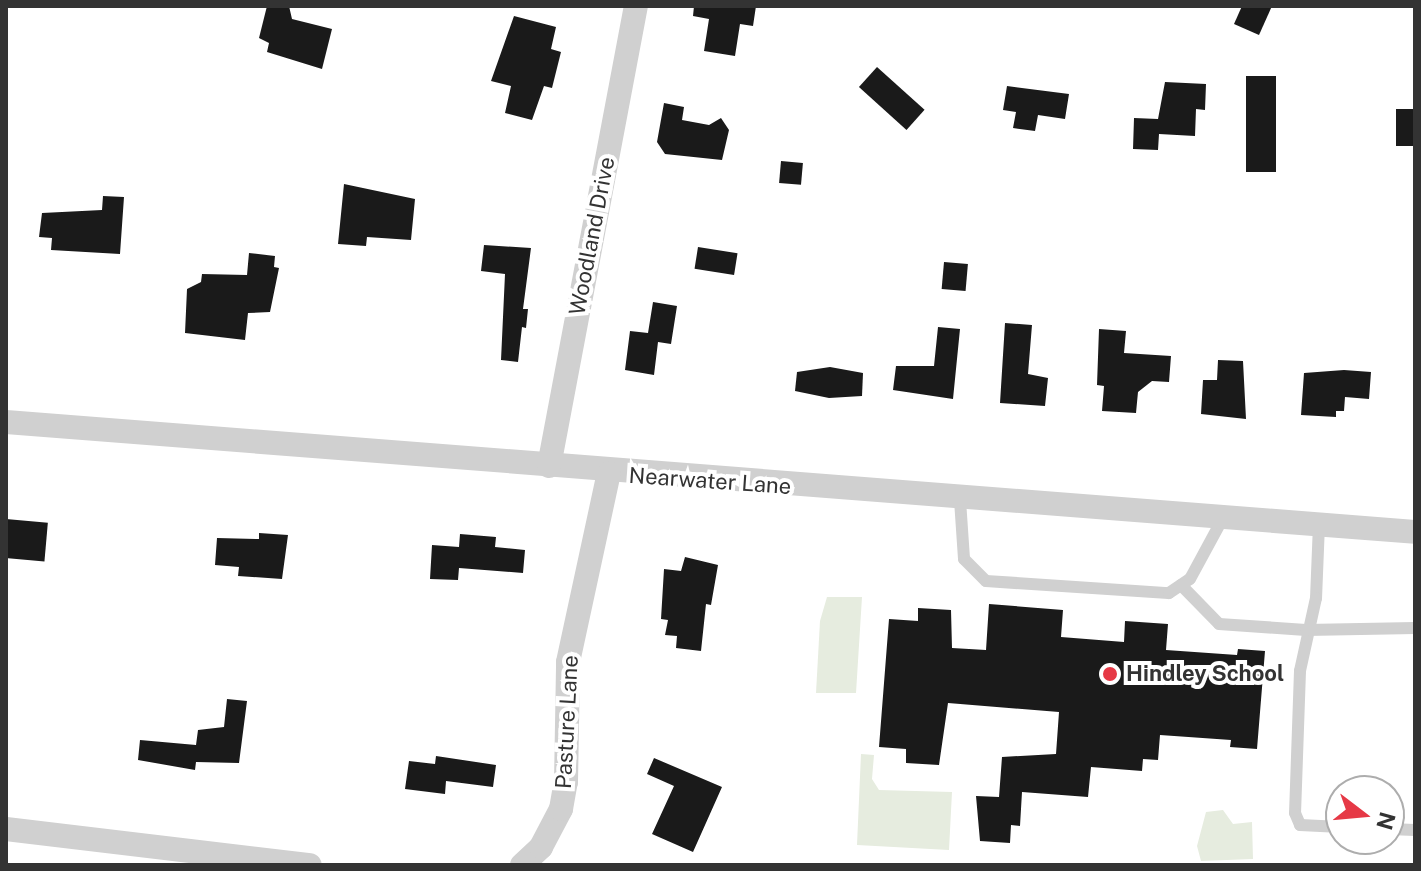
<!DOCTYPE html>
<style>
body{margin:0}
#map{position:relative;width:1421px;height:871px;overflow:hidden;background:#fff;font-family:"Public Sans",sans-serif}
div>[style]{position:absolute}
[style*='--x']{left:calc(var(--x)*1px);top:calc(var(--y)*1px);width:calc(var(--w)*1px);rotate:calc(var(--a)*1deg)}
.green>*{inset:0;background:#e6ecdf}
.building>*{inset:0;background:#1a1a1a;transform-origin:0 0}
.service>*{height:12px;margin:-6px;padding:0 6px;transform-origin:6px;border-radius:6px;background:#d0d0d0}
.minor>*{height:24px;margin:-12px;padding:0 12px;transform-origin:12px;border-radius:12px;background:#d0d0d0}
.dots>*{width:22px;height:22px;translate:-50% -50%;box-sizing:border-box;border:4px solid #fff;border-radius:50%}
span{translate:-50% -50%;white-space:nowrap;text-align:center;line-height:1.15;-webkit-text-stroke:8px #fff;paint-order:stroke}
.street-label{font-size:22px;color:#333}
.poi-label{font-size:22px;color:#333;font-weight:700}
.left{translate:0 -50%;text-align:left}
.frame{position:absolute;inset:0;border:8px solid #333;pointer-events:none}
.north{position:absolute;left:1325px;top:775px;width:80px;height:80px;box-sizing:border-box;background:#fff;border:2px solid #adadad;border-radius:50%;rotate:106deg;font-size:22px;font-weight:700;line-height:32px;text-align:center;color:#333}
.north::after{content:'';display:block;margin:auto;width:28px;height:36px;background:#e63946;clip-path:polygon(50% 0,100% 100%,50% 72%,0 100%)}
</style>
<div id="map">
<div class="green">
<div style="clip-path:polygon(827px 597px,862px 597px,856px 693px,816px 693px,820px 621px)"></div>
<div style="clip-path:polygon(861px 754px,874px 755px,872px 779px,879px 790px,952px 792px,949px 850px,857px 845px)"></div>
<div style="clip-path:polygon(1223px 810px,1233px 824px,1252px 822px,1253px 859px,1201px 861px,1197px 846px,1206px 812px)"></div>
</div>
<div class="building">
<div style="clip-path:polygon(267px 6px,289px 6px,292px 19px,332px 29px,322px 69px,267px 52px,269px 43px,259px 38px)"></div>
<div style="clip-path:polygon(694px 6px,756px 6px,753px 26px,740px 24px,735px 56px,704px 51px,709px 19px,693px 16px)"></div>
<div style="clip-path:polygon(1242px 6px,1272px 6px,1259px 35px,1234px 24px)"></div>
<div style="clip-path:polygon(514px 16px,556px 27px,551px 49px,561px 52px,552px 88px,544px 86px,532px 120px,505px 113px,511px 86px,491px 81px)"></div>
<div style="left:877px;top:67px;width:64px;height:27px;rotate:42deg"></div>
<div style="left:1246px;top:76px;width:30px;height:96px"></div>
<div style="clip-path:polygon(1165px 82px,1206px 84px,1205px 110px,1196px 109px,1195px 136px,1159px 134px,1158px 150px,1133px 149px,1134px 118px,1158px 119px)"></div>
<div style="clip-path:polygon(1007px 86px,1069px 94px,1065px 119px,1038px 115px,1035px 131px,1013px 128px,1016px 112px,1003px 110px)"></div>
<div style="clip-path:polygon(664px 103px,684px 107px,682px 120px,709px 125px,721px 118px,729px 130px,722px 160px,665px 154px,657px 142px)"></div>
<div style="left:1396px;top:109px;width:19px;height:37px"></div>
<div style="left:781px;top:161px;width:22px;height:22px;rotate:5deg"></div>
<div style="clip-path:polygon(344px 184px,415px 199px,411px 240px,367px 237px,366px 246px,338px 244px)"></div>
<div style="clip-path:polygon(103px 196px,124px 197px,120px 254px,51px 250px,52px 238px,39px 237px,42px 213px,102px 210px)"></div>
<div style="clip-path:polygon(484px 245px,531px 248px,523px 309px,528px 309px,526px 328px,522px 327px,518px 362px,501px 360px,505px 274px,481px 271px)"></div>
<div style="left:698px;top:247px;width:40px;height:22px;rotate:9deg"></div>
<div style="clip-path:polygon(249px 253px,275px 256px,274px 267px,279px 268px,270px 312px,248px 313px,245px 340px,185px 333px,187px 289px,201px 282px,202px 274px,247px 275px)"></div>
<div style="left:944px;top:262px;width:24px;height:27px;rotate:5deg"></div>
<div style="clip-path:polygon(653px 302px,677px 306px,671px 344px,658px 342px,654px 375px,625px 370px,630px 331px,648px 333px)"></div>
<div style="clip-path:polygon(1005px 323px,1032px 325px,1028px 374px,1048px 378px,1045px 406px,1000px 403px)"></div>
<div style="clip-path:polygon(938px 327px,960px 329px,953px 399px,893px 390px,896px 366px,934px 366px)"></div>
<div style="clip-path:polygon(1099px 329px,1126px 331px,1124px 353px,1171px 356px,1169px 382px,1152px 381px,1138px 392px,1136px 413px,1102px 411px,1104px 386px,1097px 385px)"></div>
<div style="clip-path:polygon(1218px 360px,1243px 361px,1246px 419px,1201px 414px,1203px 380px,1217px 380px)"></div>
<div style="clip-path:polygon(830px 367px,863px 373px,862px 396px,829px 398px,795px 391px,797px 372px)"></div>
<div style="clip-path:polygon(1344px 370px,1371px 372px,1369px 399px,1345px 397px,1344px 411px,1336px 411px,1336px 417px,1301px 415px,1304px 373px)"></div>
<div style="left:6px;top:519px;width:42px;height:39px;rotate:5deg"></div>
<div style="clip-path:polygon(259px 533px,288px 535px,282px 579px,238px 576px,239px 567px,215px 565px,217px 538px,259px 539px)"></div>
<div style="clip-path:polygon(460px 534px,496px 537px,495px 547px,525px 550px,523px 573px,459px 568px,458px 580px,430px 579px,432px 545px,459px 547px)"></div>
<div style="clip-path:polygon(685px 557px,718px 565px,711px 605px,706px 604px,701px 651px,676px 648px,677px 636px,665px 635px,668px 620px,661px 619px,664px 569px,681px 571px)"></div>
<div style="clip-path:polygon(989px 604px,1063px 610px,1061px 637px,1124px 642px,1125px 621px,1168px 624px,1166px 650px,1237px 655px,1238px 649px,1265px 651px,1257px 749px,1230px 747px,1231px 740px,1160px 735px,1158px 760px,1143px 759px,1142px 771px,1091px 767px,1088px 797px,1022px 792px,1020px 826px,1011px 825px,1010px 843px,980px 841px,976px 796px,999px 797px,1002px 757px,1056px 754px,1059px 712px,948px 703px,939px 765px,906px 763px,906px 749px,879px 747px,889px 619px,918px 621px,918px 608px,951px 610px,952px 648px,986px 650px)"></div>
<div style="clip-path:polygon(227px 699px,247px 701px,239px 763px,196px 762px,195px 770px,138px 760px,140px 740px,196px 745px,198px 730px,224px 727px)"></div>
<div style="clip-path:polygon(436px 756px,496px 765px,493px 787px,446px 781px,445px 794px,405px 789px,409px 761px,435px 764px)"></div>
<div style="clip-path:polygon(654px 758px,722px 787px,693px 852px,652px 834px,674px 786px,647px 774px)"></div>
</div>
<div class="service">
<div style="--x:960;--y:500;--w:59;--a:86.1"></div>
<div style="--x:964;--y:559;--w:31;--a:45"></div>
<div style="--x:986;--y:581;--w:183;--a:3.8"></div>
<div style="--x:1169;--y:593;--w:25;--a:-34"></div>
<div style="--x:1190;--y:579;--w:69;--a:-61.6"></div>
<div style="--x:1319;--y:524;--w:74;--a:92.3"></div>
<div style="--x:1316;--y:598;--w:75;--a:102.4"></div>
<div style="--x:1300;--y:671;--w:142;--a:92"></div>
<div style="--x:1295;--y:813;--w:13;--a:67"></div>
<div style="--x:1300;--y:825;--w:41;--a:2.8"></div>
<div style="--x:1181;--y:585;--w:54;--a:45.7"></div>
<div style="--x:1219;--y:624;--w:87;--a:3.9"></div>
<div style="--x:1306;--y:630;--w:109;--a:-1.1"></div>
<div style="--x:1389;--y:829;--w:26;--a:2"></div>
</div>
<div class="minor">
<div style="--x:6;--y:422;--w:1413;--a:4.46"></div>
<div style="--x:549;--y:466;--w:468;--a:-79.3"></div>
<div style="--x:6;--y:829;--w:306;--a:6.8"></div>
<div style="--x:522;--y:865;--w:26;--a:-43"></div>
<div style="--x:541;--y:847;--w:43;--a:-62.2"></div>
<div style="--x:561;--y:809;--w:27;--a:-80"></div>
<div style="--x:566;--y:782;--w:120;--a:-89"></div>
<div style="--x:568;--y:662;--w:193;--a:-77.8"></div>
</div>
<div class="dots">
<div style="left:1110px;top:674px;background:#e63946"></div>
</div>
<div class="street-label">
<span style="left:592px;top:236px;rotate:-79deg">Woodland Drive</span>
<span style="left:710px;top:481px;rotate:4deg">Nearwater Lane</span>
<span style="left:567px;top:722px;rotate:-87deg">Pasture Lane</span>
</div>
<div class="poi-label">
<span class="left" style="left:1126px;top:674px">Hindley School</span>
</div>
<div class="frame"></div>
<div class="north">N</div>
</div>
